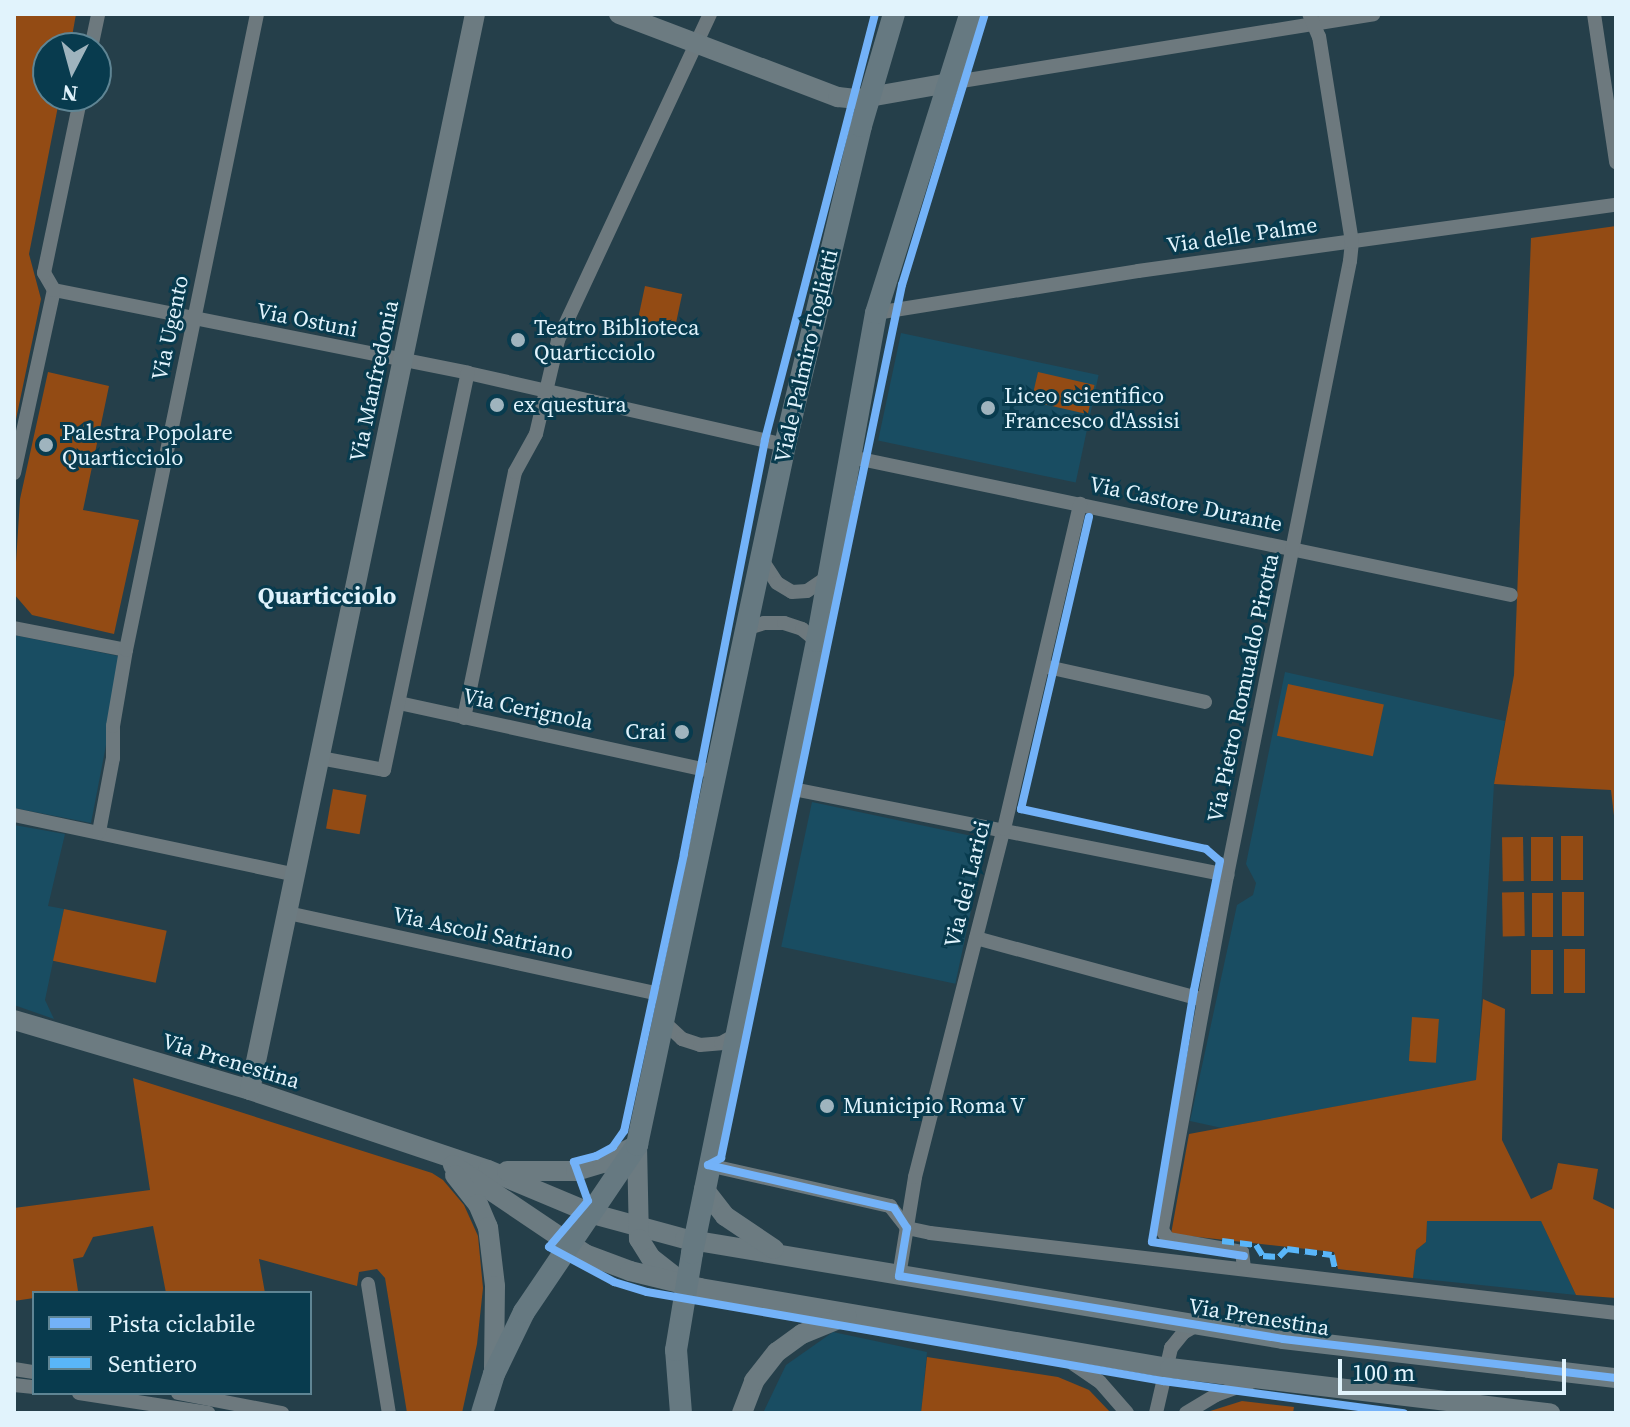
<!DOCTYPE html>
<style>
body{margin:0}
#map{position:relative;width:1630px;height:1427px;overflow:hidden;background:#253f4a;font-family:"Source Serif 4",serif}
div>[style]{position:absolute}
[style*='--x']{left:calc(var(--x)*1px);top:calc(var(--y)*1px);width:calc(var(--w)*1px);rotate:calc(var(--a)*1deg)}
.built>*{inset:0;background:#194d62;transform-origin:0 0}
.green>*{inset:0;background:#934b14;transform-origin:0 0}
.street>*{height:14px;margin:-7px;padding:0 7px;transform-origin:7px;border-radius:7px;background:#6d797e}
.secondary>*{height:20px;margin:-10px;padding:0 10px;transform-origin:10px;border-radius:10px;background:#6c7b81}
.primary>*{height:22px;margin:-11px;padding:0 11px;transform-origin:11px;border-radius:11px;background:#667981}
.quiet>*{height:6px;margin-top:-3px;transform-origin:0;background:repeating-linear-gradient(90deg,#59b6f9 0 12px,transparent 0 18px)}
.cycleway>*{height:8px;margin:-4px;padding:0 4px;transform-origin:4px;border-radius:4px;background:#73b2f8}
.dots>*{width:22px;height:22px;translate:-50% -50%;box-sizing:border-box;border:4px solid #083b4e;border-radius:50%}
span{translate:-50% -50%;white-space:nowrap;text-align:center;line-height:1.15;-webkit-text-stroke:6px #083b4e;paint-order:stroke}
.street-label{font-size:22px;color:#e1f3fc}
.poi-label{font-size:22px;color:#e1f3fc}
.left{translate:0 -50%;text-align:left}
.right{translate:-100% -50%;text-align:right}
.neighbourhood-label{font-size:24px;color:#e1f3fc;font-weight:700}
.frame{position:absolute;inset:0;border:16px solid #e1f3fc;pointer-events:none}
.legend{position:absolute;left:32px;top:1291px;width:280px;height:104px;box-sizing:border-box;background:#083b4e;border:2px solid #5f8594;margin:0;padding:10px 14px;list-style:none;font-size:24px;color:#e1f3fc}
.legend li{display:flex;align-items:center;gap:16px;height:40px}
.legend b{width:40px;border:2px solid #5f8594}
.north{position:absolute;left:32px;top:32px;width:80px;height:80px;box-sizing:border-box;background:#083b4e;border:2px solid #5f8594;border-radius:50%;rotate:186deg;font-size:22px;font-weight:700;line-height:32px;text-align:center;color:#e1f3fc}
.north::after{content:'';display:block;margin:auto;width:28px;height:36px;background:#9fb4be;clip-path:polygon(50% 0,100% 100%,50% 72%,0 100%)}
.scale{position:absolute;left:1338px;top:1359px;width:228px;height:36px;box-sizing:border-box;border:4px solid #e1f3fc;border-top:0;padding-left:10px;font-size:24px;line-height:28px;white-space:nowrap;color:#e1f3fc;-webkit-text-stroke:6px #083b4e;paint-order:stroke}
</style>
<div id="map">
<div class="built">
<div style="left:901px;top:333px;width:202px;height:110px;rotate:12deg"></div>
<div style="clip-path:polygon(14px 635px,123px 657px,91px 823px,14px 808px)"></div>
<div style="clip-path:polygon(1285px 672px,1505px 721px,1494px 784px,1477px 1080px,1222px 1128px,1190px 1121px,1237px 905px,1253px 895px,1256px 883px,1246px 864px)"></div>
<div style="left:812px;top:802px;width:178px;height:148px;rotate:12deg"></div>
<div style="clip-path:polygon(14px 825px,65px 834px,48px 906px,64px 909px,45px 1000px,54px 1019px,14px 1005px)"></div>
<div style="clip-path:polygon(1427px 1221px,1541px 1221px,1576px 1295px,1413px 1278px,1416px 1250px,1426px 1242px)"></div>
<div style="clip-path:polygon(833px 1332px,927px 1352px,921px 1413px,763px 1413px,786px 1365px)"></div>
</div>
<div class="green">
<div style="clip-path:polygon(14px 14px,76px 14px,70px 48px,48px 48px,48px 96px,60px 96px,29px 254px,41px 299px,14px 429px)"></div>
<div style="clip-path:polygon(1616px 226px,1616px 833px,1611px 790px,1494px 784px,1514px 675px,1531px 238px)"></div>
<div style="left:645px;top:286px;width:38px;height:45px;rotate:12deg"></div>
<div style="clip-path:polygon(48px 372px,109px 386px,83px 510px,139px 520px,114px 634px,32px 615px,14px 594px,20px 499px)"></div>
<div style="left:1038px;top:372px;width:58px;height:30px;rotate:13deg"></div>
<div style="left:1288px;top:684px;width:98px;height:53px;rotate:12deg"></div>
<div style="left:333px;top:789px;width:34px;height:40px;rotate:10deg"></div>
<div style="left:1561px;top:836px;width:22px;height:44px"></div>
<div style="left:1523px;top:837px;width:44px;height:21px;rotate:89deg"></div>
<div style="left:1531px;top:837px;width:22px;height:44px"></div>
<div style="left:1524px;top:892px;width:44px;height:22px;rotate:89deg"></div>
<div style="left:1562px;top:892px;width:22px;height:44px"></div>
<div style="left:1532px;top:893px;width:21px;height:44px"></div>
<div style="left:64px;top:909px;width:105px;height:53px;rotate:12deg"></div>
<div style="left:1564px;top:949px;width:21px;height:44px"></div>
<div style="left:1553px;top:950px;width:44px;height:22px;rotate:90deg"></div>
<div style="clip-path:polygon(1483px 999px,1505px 1009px,1502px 1140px,1531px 1199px,1552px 1189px,1558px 1163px,1598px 1169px,1593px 1199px,1616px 1210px,1616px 1298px,1576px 1295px,1541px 1221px,1427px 1221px,1426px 1242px,1416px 1250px,1413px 1278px,1338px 1269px,1334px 1252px,1171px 1234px,1189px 1134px,1476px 1080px)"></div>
<div style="left:1412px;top:1017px;width:27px;height:44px;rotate:4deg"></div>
<div style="clip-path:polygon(133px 1078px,432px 1173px,443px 1180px,464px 1205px,478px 1236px,483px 1288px,477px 1344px,462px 1413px,407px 1413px,385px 1278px,377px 1269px,359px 1272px,357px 1286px,259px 1259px,265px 1293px,166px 1293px,153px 1226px,93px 1237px,83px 1257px,73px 1259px,78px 1291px,34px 1293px,34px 1298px,14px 1301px,14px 1208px,150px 1190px)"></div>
<div style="clip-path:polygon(927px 1357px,1058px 1377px,1089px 1390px,1111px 1413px,921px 1413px)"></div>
<div style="clip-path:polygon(1242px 1401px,1294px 1407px,1293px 1413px,1204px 1413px)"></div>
</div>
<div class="street">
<div style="--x:1594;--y:14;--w:150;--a:81.5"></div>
<div style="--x:91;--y:48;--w:35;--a:-78"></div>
<div style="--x:949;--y:83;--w:430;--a:-9.2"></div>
<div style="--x:54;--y:290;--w:422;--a:11.3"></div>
<div style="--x:468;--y:373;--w:325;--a:12.8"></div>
<div style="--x:876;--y:313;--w:265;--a:-9.1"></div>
<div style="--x:1138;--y:271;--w:483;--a:-7.9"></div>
<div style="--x:851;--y:457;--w:674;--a:11.81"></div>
<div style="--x:14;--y:473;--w:187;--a:-77.7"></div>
<div style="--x:54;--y:290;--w:20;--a:-120"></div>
<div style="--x:44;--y:273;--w:181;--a:-78.2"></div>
<div style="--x:762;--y:560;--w:27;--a:57"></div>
<div style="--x:777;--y:583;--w:17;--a:31"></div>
<div style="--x:792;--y:592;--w:15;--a:-4"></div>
<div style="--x:807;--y:591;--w:27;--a:-34"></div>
<div style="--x:14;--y:628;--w:114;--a:11.1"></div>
<div style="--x:748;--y:628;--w:17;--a:-17"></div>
<div style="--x:764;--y:623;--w:20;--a:0"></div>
<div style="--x:784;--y:623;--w:19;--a:18"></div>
<div style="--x:802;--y:629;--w:19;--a:39"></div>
<div style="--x:1043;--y:666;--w:166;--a:12.5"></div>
<div style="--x:399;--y:703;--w:323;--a:12.3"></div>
<div style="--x:464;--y:718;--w:251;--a:-78.3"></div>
<div style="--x:515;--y:472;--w:43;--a:-61.1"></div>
<div style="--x:536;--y:434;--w:97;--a:-76.8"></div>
<div style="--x:558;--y:340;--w:360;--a:-65"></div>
<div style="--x:320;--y:758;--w:65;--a:10.6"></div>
<div style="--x:384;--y:770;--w:406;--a:-78.1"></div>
<div style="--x:788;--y:788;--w:448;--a:11.2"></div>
<div style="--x:14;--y:815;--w:288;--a:12"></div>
<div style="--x:99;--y:832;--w:75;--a:-79.3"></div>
<div style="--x:113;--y:758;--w:32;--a:-90"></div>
<div style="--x:113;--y:726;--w:77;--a:-80.3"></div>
<div style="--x:126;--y:650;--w:649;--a:-78.36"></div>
<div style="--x:288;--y:913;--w:390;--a:12.3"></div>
<div style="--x:976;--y:938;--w:236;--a:15.2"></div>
<div style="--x:664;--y:1022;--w:25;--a:43"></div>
<div style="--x:682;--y:1039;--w:19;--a:18"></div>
<div style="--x:700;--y:1045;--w:21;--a:-5"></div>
<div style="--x:721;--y:1043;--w:18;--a:-29"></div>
<div style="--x:708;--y:1165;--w:187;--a:12.7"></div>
<div style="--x:890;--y:1206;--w:28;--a:52"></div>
<div style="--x:907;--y:1228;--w:24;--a:12"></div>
<div style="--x:930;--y:1233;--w:691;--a:6.65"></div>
<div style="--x:1244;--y:1268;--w:16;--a:-97"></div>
<div style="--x:1242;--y:1252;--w:75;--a:-170"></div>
<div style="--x:1168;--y:1239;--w:11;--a:-124"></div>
<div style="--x:1162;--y:1230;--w:361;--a:-79.6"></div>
<div style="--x:1227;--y:875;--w:626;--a:-78.67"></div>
<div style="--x:1350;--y:261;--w:19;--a:-84"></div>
<div style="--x:1352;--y:242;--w:208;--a:-99.1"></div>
<div style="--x:1319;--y:37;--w:25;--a:-113"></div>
<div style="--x:899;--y:1276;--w:100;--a:-80.8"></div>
<div style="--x:915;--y:1177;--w:359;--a:-75.7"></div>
<div style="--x:1004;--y:829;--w:334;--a:-76.8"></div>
<div style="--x:368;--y:1284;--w:131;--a:80.8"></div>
<div style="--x:1056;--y:1352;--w:53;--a:34.3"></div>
<div style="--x:1100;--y:1382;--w:41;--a:48.9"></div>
<div style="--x:14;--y:1369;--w:20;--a:9"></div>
<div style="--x:14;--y:1385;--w:20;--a:6"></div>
<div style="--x:79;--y:1393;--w:131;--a:8.8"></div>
<div style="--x:178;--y:1393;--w:106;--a:10.9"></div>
<div style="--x:1156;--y:1413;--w:67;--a:-77"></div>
<div style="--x:1171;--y:1348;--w:19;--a:-51"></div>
<div style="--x:1183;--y:1333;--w:16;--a:-30"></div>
<div style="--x:1186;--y:1413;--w:35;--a:-31"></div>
<div style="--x:1216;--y:1395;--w:40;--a:-20.2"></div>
</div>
<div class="secondary">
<div style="--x:619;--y:14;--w:234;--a:20.8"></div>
<div style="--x:838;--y:97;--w:20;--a:6"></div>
<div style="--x:858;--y:99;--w:92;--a:-10"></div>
<div style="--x:14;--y:1020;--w:246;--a:16.5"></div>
<div style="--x:250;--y:1090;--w:251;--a:18.6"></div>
<div style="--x:488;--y:1170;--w:114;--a:22.7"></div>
<div style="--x:593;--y:1214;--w:95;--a:15.2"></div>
<div style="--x:685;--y:1239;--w:606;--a:9.49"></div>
<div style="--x:1283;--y:1339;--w:335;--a:6.7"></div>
<div style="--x:250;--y:1090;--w:1099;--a:-78.19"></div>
<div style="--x:637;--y:1145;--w:94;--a:88.8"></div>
<div style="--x:639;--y:1239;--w:22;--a:58"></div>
<div style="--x:651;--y:1258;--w:34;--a:38"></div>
<div style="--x:453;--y:1165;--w:159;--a:34"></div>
<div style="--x:585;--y:1254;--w:48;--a:20.7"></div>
<div style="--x:630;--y:1271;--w:72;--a:13.7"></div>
<div style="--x:700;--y:1288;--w:477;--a:9.7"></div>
<div style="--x:1170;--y:1368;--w:383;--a:6.8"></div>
<div style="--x:507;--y:1171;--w:69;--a:0"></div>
<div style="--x:576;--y:1171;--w:28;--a:-17"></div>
<div style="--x:603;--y:1163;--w:38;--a:-28"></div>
<div style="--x:455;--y:1175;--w:37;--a:52"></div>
<div style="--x:478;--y:1204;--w:25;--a:67"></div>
<div style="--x:488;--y:1227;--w:59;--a:83.2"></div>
<div style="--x:495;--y:1286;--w:86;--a:90.7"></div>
<div style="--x:704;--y:1189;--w:34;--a:52"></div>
<div style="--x:725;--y:1216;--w:59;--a:34"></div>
<div style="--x:742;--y:1413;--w:34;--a:-69"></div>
<div style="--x:754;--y:1381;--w:37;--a:-52"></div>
<div style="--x:777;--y:1352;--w:31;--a:-36"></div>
<div style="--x:802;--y:1334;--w:48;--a:-22.2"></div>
</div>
<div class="primary">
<div style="--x:482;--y:1413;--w:41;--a:-72.9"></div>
<div style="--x:494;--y:1374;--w:69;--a:-64.2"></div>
<div style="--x:524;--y:1312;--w:202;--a:-55.9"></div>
<div style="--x:637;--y:1145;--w:715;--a:-78.06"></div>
<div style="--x:785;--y:445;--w:328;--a:-76.6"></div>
<div style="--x:861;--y:126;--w:117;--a:-73.6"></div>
<div style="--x:681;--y:1413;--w:63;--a:-94.5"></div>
<div style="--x:676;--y:1350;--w:98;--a:-80.6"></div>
<div style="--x:692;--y:1253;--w:625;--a:-78.46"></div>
<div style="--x:817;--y:641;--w:333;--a:-79.8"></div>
<div style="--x:876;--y:313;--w:313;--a:-72.5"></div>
</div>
<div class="quiet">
<div style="--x:1222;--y:1241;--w:34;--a:7"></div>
<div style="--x:1256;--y:1245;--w:13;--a:58"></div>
<div style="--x:1263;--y:1256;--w:16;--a:4"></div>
<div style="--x:1279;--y:1257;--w:11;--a:-45"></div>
<div style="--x:1287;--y:1249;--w:45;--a:7.6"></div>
<div style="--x:1332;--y:1255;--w:14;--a:78"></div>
</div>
<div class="cycleway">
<div style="--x:875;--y:14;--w:440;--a:104.5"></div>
<div style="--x:765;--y:440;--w:422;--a:101.1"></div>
<div style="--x:684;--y:854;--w:283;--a:102.2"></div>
<div style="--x:624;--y:1131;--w:19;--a:125"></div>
<div style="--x:613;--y:1147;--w:19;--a:152"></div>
<div style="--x:596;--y:1156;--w:23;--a:165"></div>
<div style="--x:574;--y:1162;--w:41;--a:70.3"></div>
<div style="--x:588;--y:1201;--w:60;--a:130.3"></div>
<div style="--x:549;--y:1247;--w:74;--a:28.3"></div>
<div style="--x:614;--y:1282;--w:34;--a:17"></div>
<div style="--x:647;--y:1292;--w:524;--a:9.79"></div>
<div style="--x:1163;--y:1381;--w:243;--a:7.6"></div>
<div style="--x:1089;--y:517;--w:300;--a:103.1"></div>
<div style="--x:1021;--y:809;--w:189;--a:12.2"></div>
<div style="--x:1206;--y:849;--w:18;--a:41"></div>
<div style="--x:1220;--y:861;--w:132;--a:101.4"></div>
<div style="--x:1194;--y:990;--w:255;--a:99.5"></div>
<div style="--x:1152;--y:1242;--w:93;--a:8.7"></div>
<div style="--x:708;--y:1165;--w:15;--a:-28"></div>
<div style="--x:721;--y:1158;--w:892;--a:-78.29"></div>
<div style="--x:902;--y:285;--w:283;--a:-73"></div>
<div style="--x:708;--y:1165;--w:191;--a:13"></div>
<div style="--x:894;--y:1208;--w:24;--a:57"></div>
<div style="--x:907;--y:1228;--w:49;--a:99.5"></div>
<div style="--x:899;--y:1276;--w:389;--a:9.3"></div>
<div style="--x:1283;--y:1339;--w:335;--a:6.7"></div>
</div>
<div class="dots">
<div style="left:518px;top:340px;background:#9fb4be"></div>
<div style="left:497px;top:405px;background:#9fb4be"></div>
<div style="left:988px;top:408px;background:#9fb4be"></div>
<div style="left:46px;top:445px;background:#9fb4be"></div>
<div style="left:682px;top:732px;background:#9fb4be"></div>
<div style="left:827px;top:1106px;background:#9fb4be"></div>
</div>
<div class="street-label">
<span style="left:1242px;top:235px;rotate:-8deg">Via delle Palme</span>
<span style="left:307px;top:320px;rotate:11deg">Via Ostuni</span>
<span style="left:170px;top:328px;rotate:-78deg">Via Ugento</span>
<span style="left:806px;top:356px;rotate:-77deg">Viale Palmiro Togliatti</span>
<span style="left:374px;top:381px;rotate:-78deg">Via Manfredonia</span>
<span style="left:1186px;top:504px;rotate:12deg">Via Castore Durante</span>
<span style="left:1243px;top:688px;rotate:-78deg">Via Pietro Romualdo Pirotta</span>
<span style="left:528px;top:709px;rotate:12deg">Via Cerignola</span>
<span style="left:967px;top:884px;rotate:-76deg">Via dei Larici</span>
<span style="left:483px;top:933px;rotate:12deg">Via Ascoli Satriano</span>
<span style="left:231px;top:1061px;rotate:17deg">Via Prenestina</span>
<span style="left:1259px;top:1317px;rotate:9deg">Via Prenestina</span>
</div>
<div class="poi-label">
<span class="left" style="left:534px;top:340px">Teatro Biblioteca<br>Quarticciolo</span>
<span class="left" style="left:1004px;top:408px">Liceo scientifico<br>Francesco d'Assisi</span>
<span class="left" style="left:513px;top:405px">ex questura</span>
<span class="left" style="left:62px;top:445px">Palestra Popolare<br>Quarticciolo</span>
<span class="right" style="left:666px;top:732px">Crai</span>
<span class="left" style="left:843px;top:1106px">Municipio Roma V</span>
</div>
<div class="neighbourhood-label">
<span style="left:327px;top:596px">Quarticciolo</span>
</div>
<div class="frame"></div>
<ul class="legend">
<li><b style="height:10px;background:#73b2f8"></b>Pista ciclabile</li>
<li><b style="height:10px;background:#59b6f9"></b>Sentiero</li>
</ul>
<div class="north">N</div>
<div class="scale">100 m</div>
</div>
